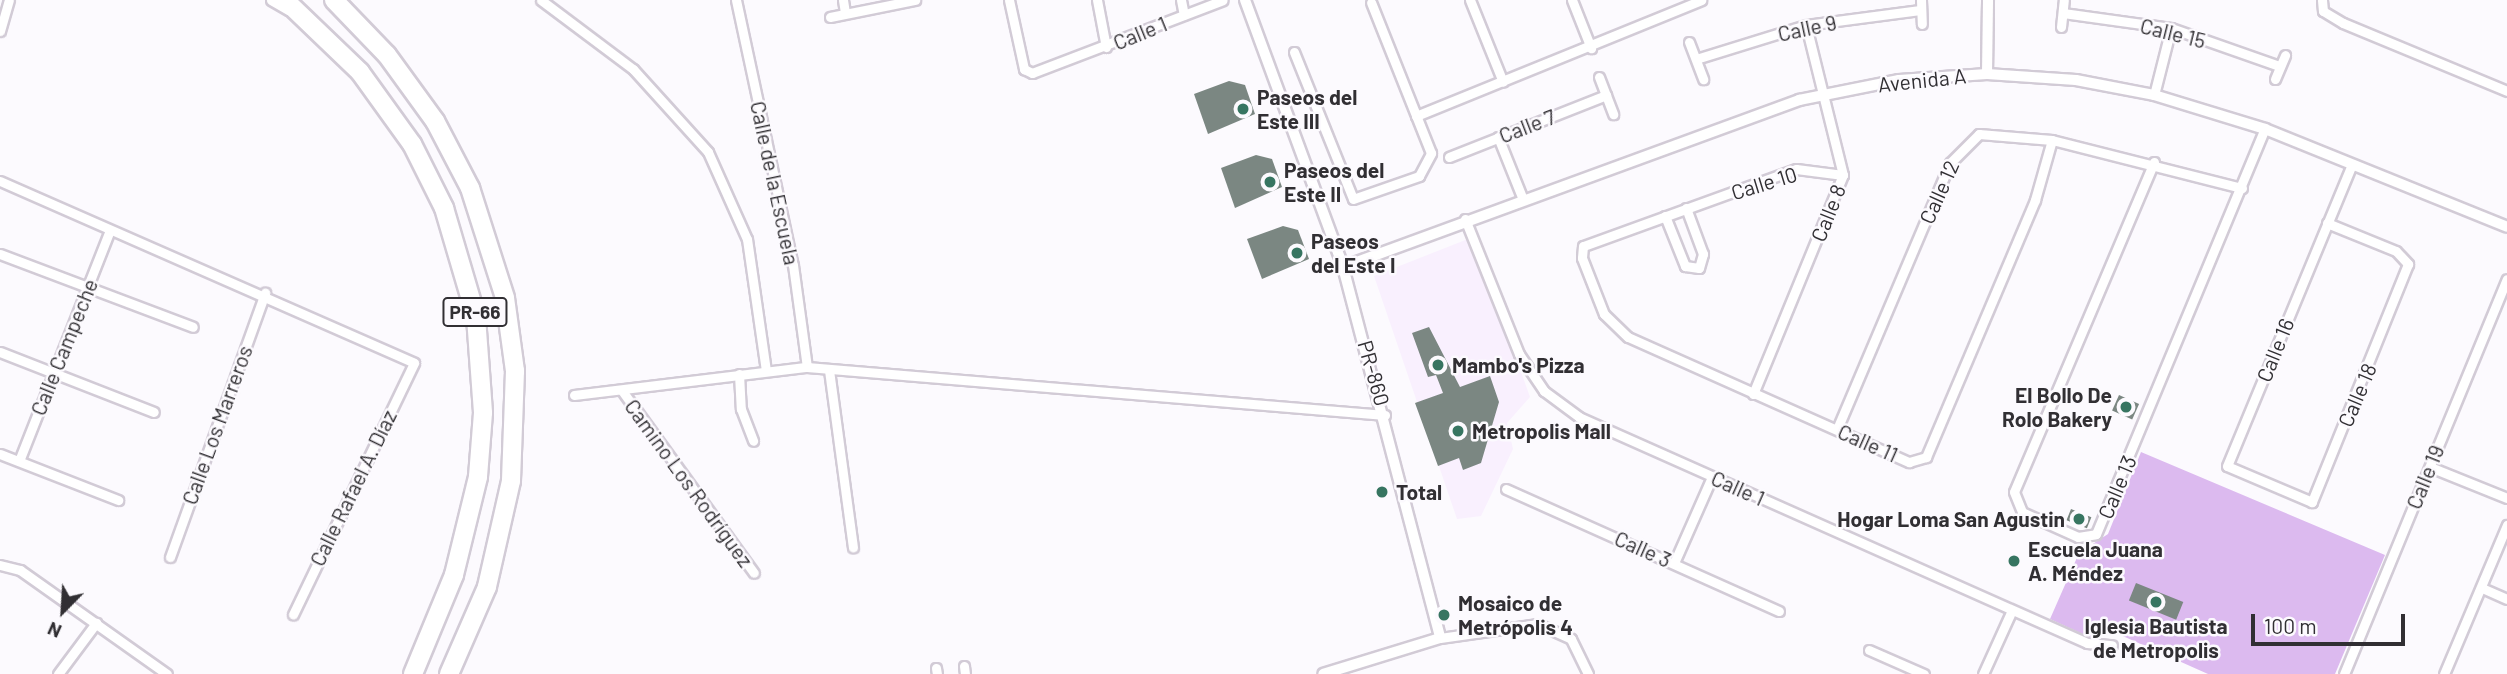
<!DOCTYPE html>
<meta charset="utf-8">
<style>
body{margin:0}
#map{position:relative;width:2507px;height:674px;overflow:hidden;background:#fcfafe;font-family:Barlow,sans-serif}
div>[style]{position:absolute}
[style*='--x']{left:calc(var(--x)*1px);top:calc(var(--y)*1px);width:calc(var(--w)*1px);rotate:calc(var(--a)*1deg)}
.built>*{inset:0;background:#f9f0fe}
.green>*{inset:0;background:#dcbaef}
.building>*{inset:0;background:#7b8782;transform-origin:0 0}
.roads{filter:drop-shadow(2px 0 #d2cbd6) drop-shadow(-2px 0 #d2cbd6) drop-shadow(0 2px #d2cbd6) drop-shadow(0 -2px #d2cbd6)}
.minor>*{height:9px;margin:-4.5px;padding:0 4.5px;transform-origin:4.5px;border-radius:4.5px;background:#fff}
.tertiary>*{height:10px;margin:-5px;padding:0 5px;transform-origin:5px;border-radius:5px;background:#fff}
.motorway>*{height:18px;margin:-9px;padding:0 9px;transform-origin:9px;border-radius:9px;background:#fff}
.dots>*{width:19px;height:19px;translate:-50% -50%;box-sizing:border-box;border:4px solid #fcfafe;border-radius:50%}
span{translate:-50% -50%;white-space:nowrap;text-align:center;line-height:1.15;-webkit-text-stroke:5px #fcfafe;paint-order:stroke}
.shield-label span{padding:2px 5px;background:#fcfafe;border:2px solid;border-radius:5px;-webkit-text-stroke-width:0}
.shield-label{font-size:19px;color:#312f33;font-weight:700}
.street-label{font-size:21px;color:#312f33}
.poi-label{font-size:21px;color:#312f33;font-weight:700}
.left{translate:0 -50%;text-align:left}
.right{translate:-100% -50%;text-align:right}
.north{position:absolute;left:28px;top:576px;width:70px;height:70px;-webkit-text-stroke:5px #fcfafe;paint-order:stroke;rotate:204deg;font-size:19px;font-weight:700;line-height:28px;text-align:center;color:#312f33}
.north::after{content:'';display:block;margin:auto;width:24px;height:32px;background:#312f33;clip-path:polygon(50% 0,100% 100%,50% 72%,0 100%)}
.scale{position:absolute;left:2251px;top:614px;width:154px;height:32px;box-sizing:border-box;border:4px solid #312f33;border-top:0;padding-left:9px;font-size:21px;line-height:24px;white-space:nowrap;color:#312f33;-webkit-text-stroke:5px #fcfafe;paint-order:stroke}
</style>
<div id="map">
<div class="built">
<div style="clip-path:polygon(1473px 237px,1530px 397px,1507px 423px,1513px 449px,1481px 516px,1457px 519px,1374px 276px)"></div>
</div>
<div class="green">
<div style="clip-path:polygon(2141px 452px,2385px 555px,2335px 674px,2208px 674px,2116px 633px,2089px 637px,2050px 619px,2079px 553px,2108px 534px)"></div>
</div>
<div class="building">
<div style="clip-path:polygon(1229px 81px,1245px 85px,1255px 114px,1208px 134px,1194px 94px)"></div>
<div style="clip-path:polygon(1256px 155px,1272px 159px,1282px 187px,1235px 208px,1221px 168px)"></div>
<div style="clip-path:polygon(1283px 226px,1298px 230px,1309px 259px,1262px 279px,1247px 239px)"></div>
<div style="clip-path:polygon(1429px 327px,1460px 387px,1490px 376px,1499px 402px,1481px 463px,1463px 470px,1459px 458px,1438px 466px,1415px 403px,1443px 393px,1436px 375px,1428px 377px,1412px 333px)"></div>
<div style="left:2119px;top:395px;width:22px;height:17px;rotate:24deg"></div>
<div style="left:2071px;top:509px;width:22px;height:12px;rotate:22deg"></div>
<div style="left:2136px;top:583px;width:51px;height:19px;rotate:22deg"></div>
</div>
<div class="roads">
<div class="minor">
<div style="--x:271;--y:0;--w:20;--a:30"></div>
<div style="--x:541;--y:0;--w:115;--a:36.9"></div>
<div style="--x:633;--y:69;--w:112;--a:47.9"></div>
<div style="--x:708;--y:152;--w:95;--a:65.9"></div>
<div style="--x:747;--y:239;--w:133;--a:81.8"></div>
<div style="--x:736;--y:0;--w:271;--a:77.9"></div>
<div style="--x:793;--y:265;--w:103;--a:82.2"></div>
<div style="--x:843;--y:0;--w:13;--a:81"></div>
<div style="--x:1009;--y:0;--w:71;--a:77.7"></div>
<div style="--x:1024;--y:69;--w:9;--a:27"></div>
<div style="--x:1032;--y:73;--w:204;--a:-20.9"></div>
<div style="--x:1097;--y:0;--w:48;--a:79.2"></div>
<div style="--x:1181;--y:0;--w:15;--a:79"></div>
<div style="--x:1470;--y:0;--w:88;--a:68.1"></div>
<div style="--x:1572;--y:0;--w:52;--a:68.4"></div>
<div style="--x:1921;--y:0;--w:24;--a:88"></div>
<div style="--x:2322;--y:0;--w:11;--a:85"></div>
<div style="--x:2323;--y:11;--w:23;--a:31"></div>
<div style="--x:2343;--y:23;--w:178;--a:22.5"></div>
<div style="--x:2063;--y:13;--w:109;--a:7.9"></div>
<div style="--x:2171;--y:28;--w:114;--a:19.4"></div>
<div style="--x:830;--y:17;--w:87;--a:-11.3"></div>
<div style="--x:2061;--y:27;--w:27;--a:-84"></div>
<div style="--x:0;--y:31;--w:32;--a:-74"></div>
<div style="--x:1689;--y:42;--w:40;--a:69"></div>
<div style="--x:1294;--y:52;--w:158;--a:68.1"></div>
<div style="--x:1353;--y:199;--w:70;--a:-19.2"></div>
<div style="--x:1419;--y:176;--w:26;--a:-62"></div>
<div style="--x:1431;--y:153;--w:162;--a:-111.7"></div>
<div style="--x:1696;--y:59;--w:115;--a:-17.2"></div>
<div style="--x:1806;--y:25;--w:115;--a:-7.5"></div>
<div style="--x:1599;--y:77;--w:40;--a:69"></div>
<div style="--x:2275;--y:79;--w:26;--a:-67"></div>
<div style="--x:2154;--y:95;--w:69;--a:-75.8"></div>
<div style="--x:1416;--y:116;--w:308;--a:-22.1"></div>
<div style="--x:1498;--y:137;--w:65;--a:68.2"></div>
<div style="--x:1449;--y:157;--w:169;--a:-21.5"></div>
<div style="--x:2154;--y:162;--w:358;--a:113"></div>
<div style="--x:2014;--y:492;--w:22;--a:68"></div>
<div style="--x:2022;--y:512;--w:61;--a:24.1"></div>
<div style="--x:2078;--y:537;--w:18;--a:-9"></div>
<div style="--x:2096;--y:534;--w:439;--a:-67.4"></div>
<div style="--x:1843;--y:175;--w:47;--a:-172.7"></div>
<div style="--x:1796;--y:169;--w:226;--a:160.1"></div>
<div style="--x:1583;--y:246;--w:12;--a:95"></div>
<div style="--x:1582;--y:258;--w:60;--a:68.6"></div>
<div style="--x:1604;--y:314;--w:33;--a:44"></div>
<div style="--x:1628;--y:337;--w:308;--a:24"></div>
<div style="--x:1909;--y:462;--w:18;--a:-16"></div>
<div style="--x:1926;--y:457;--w:279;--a:-67"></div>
<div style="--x:2035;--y:200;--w:62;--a:-74.2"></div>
<div style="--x:0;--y:181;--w:452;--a:23.7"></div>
<div style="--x:414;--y:363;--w:279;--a:115.7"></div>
<div style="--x:1665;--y:216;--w:54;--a:68.2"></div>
<div style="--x:1685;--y:266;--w:14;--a:8"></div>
<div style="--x:1699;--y:268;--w:15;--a:-74"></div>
<div style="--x:1703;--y:254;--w:49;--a:-110.3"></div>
<div style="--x:1465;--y:219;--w:145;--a:68.2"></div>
<div style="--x:1519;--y:354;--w:45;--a:56"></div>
<div style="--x:1544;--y:391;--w:44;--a:36.6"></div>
<div style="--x:1579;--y:417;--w:556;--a:23.98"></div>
<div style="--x:2087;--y:643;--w:25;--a:5"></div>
<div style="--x:2327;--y:223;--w:74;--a:22.1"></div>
<div style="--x:2396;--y:251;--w:18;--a:47"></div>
<div style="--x:2408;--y:264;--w:257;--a:112"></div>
<div style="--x:2312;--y:502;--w:92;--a:-157"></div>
<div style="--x:2227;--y:466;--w:327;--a:-67.5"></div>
<div style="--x:0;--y:254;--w:206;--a:20.7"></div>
<div style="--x:0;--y:352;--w:165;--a:21.3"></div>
<div style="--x:829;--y:370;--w:179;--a:82.3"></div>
<div style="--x:739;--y:374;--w:35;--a:87"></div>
<div style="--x:741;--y:409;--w:34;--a:69"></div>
<div style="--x:623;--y:392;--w:223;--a:54.1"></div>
<div style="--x:1753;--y:394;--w:237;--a:-67.7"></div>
<div style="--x:1843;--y:175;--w:154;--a:-103.9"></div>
<div style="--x:574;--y:395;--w:235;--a:-6.9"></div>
<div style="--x:807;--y:367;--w:580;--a:4.75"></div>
<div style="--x:1837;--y:429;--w:289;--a:-67"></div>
<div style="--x:1950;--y:163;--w:41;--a:-45"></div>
<div style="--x:1979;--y:134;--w:73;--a:4.7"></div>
<div style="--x:2052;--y:140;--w:196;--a:14.2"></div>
<div style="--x:0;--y:454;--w:127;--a:21.3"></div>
<div style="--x:19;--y:461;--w:246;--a:-68.5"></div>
<div style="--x:2430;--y:467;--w:83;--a:21.9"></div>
<div style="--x:1506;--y:489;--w:299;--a:24.1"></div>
<div style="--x:170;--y:557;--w:281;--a:-70.2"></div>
<div style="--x:1674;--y:563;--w:94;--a:-66.2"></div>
<div style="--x:0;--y:565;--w:21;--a:14"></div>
<div style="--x:20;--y:570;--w:180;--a:35.3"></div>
<div style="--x:2482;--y:588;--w:27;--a:24"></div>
<div style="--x:1440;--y:638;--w:99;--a:-8.1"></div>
<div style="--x:1538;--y:624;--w:36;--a:24"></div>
<div style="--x:1571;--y:639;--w:39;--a:64"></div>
<div style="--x:1869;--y:650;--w:60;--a:23.6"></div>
<div style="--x:964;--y:666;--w:8;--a:83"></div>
<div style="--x:936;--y:668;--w:6;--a:81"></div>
<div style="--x:58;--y:674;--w:64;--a:-53.3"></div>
<div style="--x:1983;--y:674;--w:70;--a:-65.6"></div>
<div style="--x:2344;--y:674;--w:427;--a:-67.6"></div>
<div style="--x:2444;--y:674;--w:162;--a:-67.1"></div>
</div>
<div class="tertiary">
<div style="--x:1245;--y:0;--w:284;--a:69.8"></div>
<div style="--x:1343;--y:267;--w:383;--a:75.3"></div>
<div style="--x:1440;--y:638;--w:122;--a:162.9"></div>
<div style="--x:1987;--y:74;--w:74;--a:-89.2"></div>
<div style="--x:1343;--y:267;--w:486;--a:-20.1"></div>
<div style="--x:1799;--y:100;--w:102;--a:-11.3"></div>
<div style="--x:1899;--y:80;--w:88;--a:-3.9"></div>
<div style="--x:1987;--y:74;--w:89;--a:3.9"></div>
<div style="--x:2076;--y:80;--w:79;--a:10.9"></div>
<div style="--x:2154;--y:95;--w:116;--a:17"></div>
<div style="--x:2265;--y:129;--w:261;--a:22"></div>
</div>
<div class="motorway">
<div style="--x:285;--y:0;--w:104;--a:43.8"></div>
<div style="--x:360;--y:72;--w:89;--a:54.2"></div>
<div style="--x:412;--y:144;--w:72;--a:63.4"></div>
<div style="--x:444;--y:208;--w:114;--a:73.6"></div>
<div style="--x:476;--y:317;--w:96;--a:85.8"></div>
<div style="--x:483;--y:413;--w:64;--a:94.5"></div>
<div style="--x:478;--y:477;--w:101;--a:103.8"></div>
<div style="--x:454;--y:575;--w:107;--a:112.5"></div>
<div style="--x:334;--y:0;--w:76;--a:46.1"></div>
<div style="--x:387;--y:55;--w:82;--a:54"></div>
<div style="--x:435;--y:121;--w:76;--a:62.4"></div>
<div style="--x:470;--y:188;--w:115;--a:72.3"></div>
<div style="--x:505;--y:298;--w:74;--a:82.2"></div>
<div style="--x:515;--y:371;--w:110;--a:92.1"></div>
<div style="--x:511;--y:481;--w:109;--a:102.8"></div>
<div style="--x:487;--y:587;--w:95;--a:113.6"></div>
</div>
</div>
<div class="dots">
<div style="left:1243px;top:109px;background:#377561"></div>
<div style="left:1270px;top:182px;background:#377561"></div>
<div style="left:1297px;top:253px;background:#377561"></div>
<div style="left:1438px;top:365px;background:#377561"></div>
<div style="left:2126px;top:407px;background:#377561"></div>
<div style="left:1458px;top:431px;background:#377561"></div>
<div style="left:1382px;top:492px;background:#377561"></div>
<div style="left:2079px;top:519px;background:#377561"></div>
<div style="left:2014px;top:561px;background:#377561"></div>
<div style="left:2156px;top:602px;background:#377561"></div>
<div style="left:1444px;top:615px;background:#377561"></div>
</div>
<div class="shield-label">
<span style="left:475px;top:312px">PR-66</span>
</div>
<div class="street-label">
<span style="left:1807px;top:28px;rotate:-12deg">Calle 9</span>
<span style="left:1140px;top:33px;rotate:-22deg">Calle 1</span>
<span style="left:2173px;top:33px;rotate:14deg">Calle 15</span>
<span style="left:1922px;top:80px;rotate:-6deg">Avenida A</span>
<span style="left:1527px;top:126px;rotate:-21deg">Calle 7</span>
<span style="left:775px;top:183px;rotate:78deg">Calle de la Escuela</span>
<span style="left:1764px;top:183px;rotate:-17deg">Calle 10</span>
<span style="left:1939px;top:192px;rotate:-66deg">Calle 12</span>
<span style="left:1828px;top:213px;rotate:-68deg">Calle 8</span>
<span style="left:64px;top:347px;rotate:-68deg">Calle Campeche</span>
<span style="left:2275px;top:350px;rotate:-68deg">Calle 16</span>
<span style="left:1374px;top:373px;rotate:74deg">PR-860</span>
<span style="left:2357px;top:395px;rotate:-67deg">Calle 18</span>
<span style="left:217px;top:425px;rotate:-70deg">Calle Los Marreros</span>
<span style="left:1868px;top:443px;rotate:24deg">Calle 11</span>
<span style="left:2425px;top:477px;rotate:-68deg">Calle 19</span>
<span style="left:689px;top:483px;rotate:54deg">Camino Los Rodríguez</span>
<span style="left:2117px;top:487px;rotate:-67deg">Calle 13</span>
<span style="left:353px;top:488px;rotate:-64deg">Calle Rafael A. Díaz</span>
<span style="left:1738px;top:488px;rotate:24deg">Calle 1</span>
<span style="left:1643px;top:549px;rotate:24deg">Calle 3</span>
</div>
<div class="poi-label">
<span class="left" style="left:1257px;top:109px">Paseos del<br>Este III</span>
<span class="left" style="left:1284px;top:182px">Paseos del<br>Este II</span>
<span class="left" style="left:1311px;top:253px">Paseos<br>del Este I</span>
<span class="left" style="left:1452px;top:365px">Mambo's Pizza</span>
<span class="right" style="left:2112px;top:407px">El Bollo De<br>Rolo Bakery</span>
<span class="left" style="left:1472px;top:431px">Metropolis Mall</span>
<span class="left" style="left:1396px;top:492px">Total</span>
<span class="right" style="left:2065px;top:519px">Hogar Loma San Agustin</span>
<span class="left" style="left:2028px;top:561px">Escuela Juana<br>A. Méndez</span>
<span class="left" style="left:1458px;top:615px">Mosaico de<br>Metrópolis 4</span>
<span style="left:2156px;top:638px">Iglesia Bautista<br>de Metropolis</span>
</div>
<div class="north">N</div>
<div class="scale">100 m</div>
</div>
